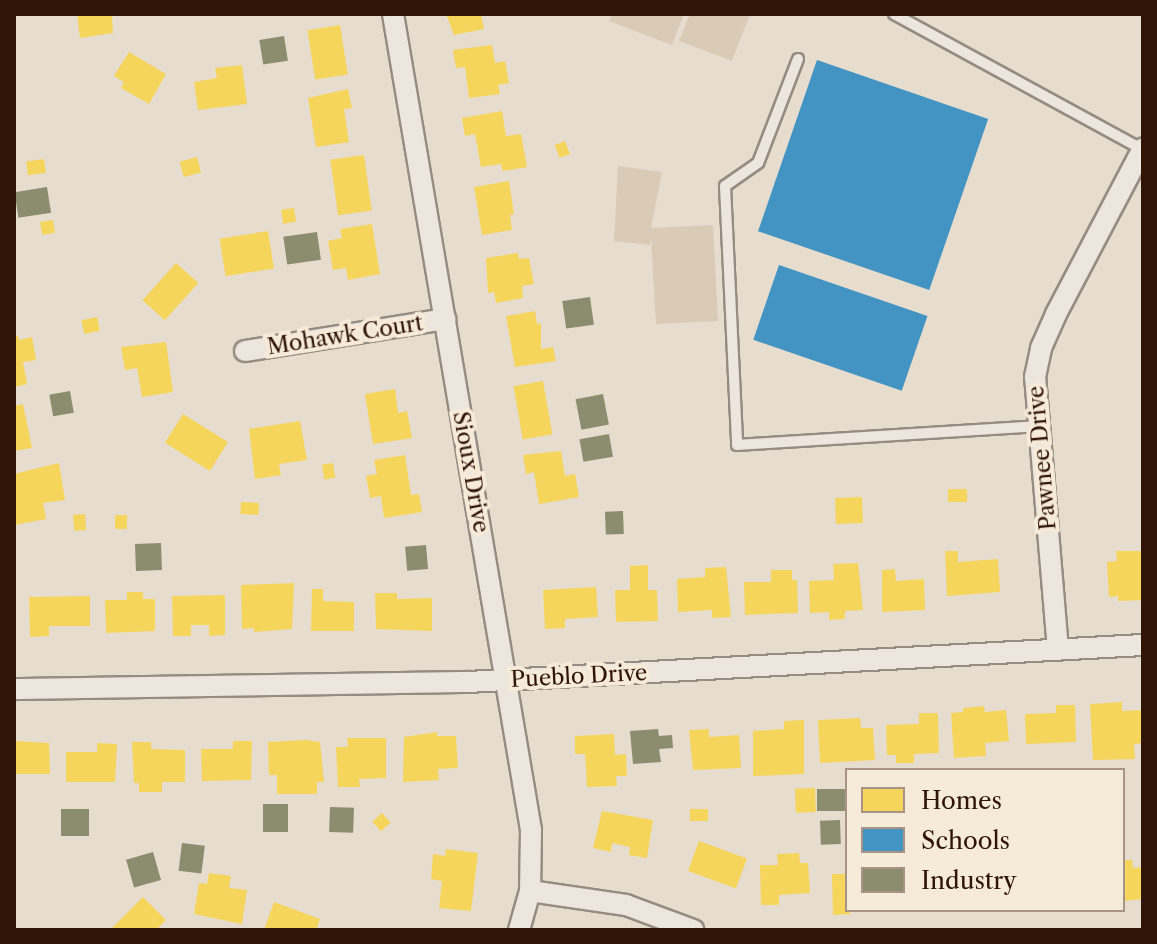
<!DOCTYPE html>
<style>
body{margin:0}
#map{position:relative;width:1157px;height:944px;overflow:hidden;background:#e6ddce;font-family:"Libre Caslon Text",serif}
div>[style]{position:absolute}
[style*='--x']{left:calc(var(--x)*1px);top:calc(var(--y)*1px);width:calc(var(--w)*1px);rotate:calc(var(--a)*1deg)}
.green>*{inset:0;background:#dacbb7}
.homes>*{inset:0;background:#f6d55c;transform-origin:0 0}
.schools>*{inset:0;background:#4393c3;transform-origin:0 0}
.industry>*{inset:0;background:#8c8c6e;transform-origin:0 0}
.roads{filter:drop-shadow(2px 0 #958c82) drop-shadow(-2px 0 #958c82) drop-shadow(0 2px #958c82) drop-shadow(0 -2px #958c82)}
.lane>*{height:10px;margin:-5px;padding:0 5px;transform-origin:5px;border-radius:5px;background:#ece6df}
.street>*{height:20px;margin:-10px;padding:0 10px;transform-origin:10px;border-radius:10px;background:#ece6df}
span{translate:-50% -50%;white-space:nowrap;text-align:center;line-height:1.15;-webkit-text-stroke:8px #f6ead9;paint-order:stroke}
.street-label{font-size:22px;color:#301406}
.frame{position:absolute;inset:0;border:16px solid #301406;pointer-events:none}
.legend{position:absolute;left:845px;top:768px;width:280px;height:144px;box-sizing:border-box;background:#f6ead9;border:2px solid #a79485;margin:0;padding:10px 14px;list-style:none;font-size:24px;color:#301406}
.legend li{display:flex;align-items:center;gap:16px;height:40px}
.legend b{width:40px;border:2px solid #a79485}
</style>
<div id="map">
<div class="green">
<div style="clip-path:polygon(612px 14px,684px 14px,672px 45px,609px 21px)"></div>
<div style="clip-path:polygon(690px 14px,750px 14px,732px 61px,679px 41px)"></div>
<div style="clip-path:polygon(618px 166px,662px 172px,651px 228px,713px 225px,718px 321px,656px 324px,651px 238px,650px 245px,614px 241px)"></div>
</div>
<div class="homes">
<div style="clip-path:polygon(77px 14px,112px 14px,113px 33px,80px 38px)"></div>
<div style="clip-path:polygon(446px 14px,481px 14px,484px 29px,454px 35px)"></div>
<div style="left:340px;top:25px;width:50px;height:33px;rotate:81deg"></div>
<div style="clip-path:polygon(492px 45px,495px 63px,505px 61px,509px 83px,498px 85px,500px 94px,469px 98px,465px 67px,456px 68px,453px 50px)"></div>
<div style="clip-path:polygon(129px 52px,166px 74px,149px 104px,121px 88px,124px 82px,114px 76px)"></div>
<div style="clip-path:polygon(242px 65px,247px 104px,198px 110px,194px 82px,217px 78px,215px 68px)"></div>
<div style="clip-path:polygon(348px 89px,352px 108px,344px 109px,349px 142px,316px 147px,308px 98px)"></div>
<div style="clip-path:polygon(502px 111px,506px 136px,521px 134px,527px 167px,503px 171px,501px 164px,481px 167px,475px 134px,465px 136px,462px 118px)"></div>
<div style="left:565px;top:141px;width:14px;height:11px;rotate:69deg"></div>
<div style="left:364px;top:155px;width:56px;height:34px;rotate:82deg"></div>
<div style="left:197px;top:157px;width:16px;height:18px;rotate:75deg"></div>
<div style="left:44px;top:159px;width:14px;height:18px;rotate:82deg"></div>
<div style="clip-path:polygon(509px 181px,514px 214px,510px 215px,512px 230px,482px 235px,474px 187px)"></div>
<div style="left:294px;top:208px;width:14px;height:13px;rotate:82deg"></div>
<div style="left:53px;top:220px;width:13px;height:13px;rotate:81deg"></div>
<div style="clip-path:polygon(372px 224px,380px 274px,348px 280px,346px 268px,333px 270px,328px 241px,342px 238px,340px 229px)"></div>
<div style="left:268px;top:231px;width:38px;height:49px;rotate:81deg"></div>
<div style="clip-path:polygon(518px 253px,519px 259px,529px 258px,534px 284px,522px 286px,523px 298px,496px 303px,494px 292px,488px 293px,486px 258px)"></div>
<div style="left:176px;top:263px;width:30px;height:50px;rotate:42deg"></div>
<div style="clip-path:polygon(535px 311px,537px 324px,541px 323px,541px 349px,553px 347px,556px 361px,515px 367px,506px 316px)"></div>
<div style="left:97px;top:317px;width:14px;height:16px;rotate:78deg"></div>
<div style="clip-path:polygon(14px 336px,18px 336px,19px 340px,32px 337px,36px 360px,23px 362px,27px 384px,14px 387px)"></div>
<div style="clip-path:polygon(166px 342px,173px 392px,142px 397px,137px 368px,125px 370px,121px 347px)"></div>
<div style="left:543px;top:381px;width:54px;height:30px;rotate:80deg"></div>
<div style="clip-path:polygon(395px 389px,398px 413px,407px 411px,412px 438px,373px 444px,365px 394px)"></div>
<div style="clip-path:polygon(23px 404px,32px 448px,14px 451px,14px 406px)"></div>
<div style="left:183px;top:414px;width:53px;height:34px;rotate:32deg"></div>
<div style="clip-path:polygon(300px 421px,307px 460px,279px 464px,281px 475px,255px 479px,249px 429px)"></div>
<div style="clip-path:polygon(561px 451px,565px 476px,575px 474px,579px 497px,539px 504px,534px 472px,526px 474px,523px 455px)"></div>
<div style="clip-path:polygon(405px 455px,411px 495px,419px 494px,422px 512px,384px 518px,381px 496px,370px 498px,366px 476px,377px 474px,374px 460px)"></div>
<div style="clip-path:polygon(59px 463px,65px 500px,43px 503px,46px 519px,14px 525px,14px 474px)"></div>
<div style="left:333px;top:463px;width:15px;height:11px;rotate:82deg"></div>
<div style="left:967px;top:489px;width:13px;height:19px;rotate:90deg"></div>
<div style="left:862px;top:497px;width:26px;height:27px;rotate:88deg"></div>
<div style="left:241px;top:502px;width:18px;height:12px;rotate:3deg"></div>
<div style="left:85px;top:514px;width:16px;height:12px;rotate:86deg"></div>
<div style="left:127px;top:515px;width:14px;height:12px;rotate:90deg"></div>
<div style="clip-path:polygon(945px 551px,958px 551px,958px 562px,998px 559px,1000px 592px,947px 596px)"></div>
<div style="clip-path:polygon(1116px 551px,1143px 551px,1143px 600px,1118px 601px,1118px 596px,1109px 597px,1107px 562px,1117px 561px)"></div>
<div style="clip-path:polygon(858px 563px,863px 610px,845px 611px,845px 619px,829px 620px,829px 612px,810px 613px,809px 581px,834px 580px,833px 564px)"></div>
<div style="clip-path:polygon(648px 565px,648px 590px,657px 590px,658px 621px,616px 622px,615px 590px,630px 590px,630px 566px)"></div>
<div style="clip-path:polygon(726px 567px,731px 617px,712px 618px,712px 610px,678px 612px,677px 579px,705px 577px,705px 568px)"></div>
<div style="clip-path:polygon(895px 569px,896px 581px,924px 579px,925px 610px,882px 612px,882px 570px)"></div>
<div style="clip-path:polygon(771px 570px,792px 570px,792px 580px,797px 580px,798px 613px,745px 615px,744px 582px,771px 582px)"></div>
<div style="clip-path:polygon(294px 583px,292px 629px,254px 632px,254px 628px,242px 629px,241px 585px)"></div>
<div style="clip-path:polygon(596px 587px,598px 617px,565px 619px,565px 628px,545px 629px,543px 590px)"></div>
<div style="clip-path:polygon(312px 589px,323px 589px,323px 601px,354px 602px,354px 631px,311px 631px)"></div>
<div style="clip-path:polygon(127px 592px,143px 592px,143px 599px,155px 599px,155px 631px,106px 633px,105px 600px,127px 600px)"></div>
<div style="clip-path:polygon(375px 593px,397px 593px,397px 599px,432px 598px,432px 631px,376px 629px)"></div>
<div style="clip-path:polygon(225px 595px,225px 635px,209px 636px,209px 625px,191px 625px,191px 636px,173px 636px,172px 596px)"></div>
<div style="clip-path:polygon(90px 596px,90px 626px,49px 626px,49px 636px,30px 637px,29px 597px)"></div>
<div style="clip-path:polygon(1122px 702px,1122px 711px,1143px 710px,1143px 743px,1134px 744px,1135px 759px,1093px 760px,1090px 704px)"></div>
<div style="clip-path:polygon(1056px 705px,1075px 705px,1076px 742px,1026px 744px,1025px 714px,1056px 713px)"></div>
<div style="clip-path:polygon(984px 706px,985px 712px,1006px 710px,1009px 741px,985px 743px,986px 756px,954px 758px,951px 713px,963px 712px,963px 708px)"></div>
<div style="clip-path:polygon(919px 713px,938px 713px,939px 753px,914px 754px,914px 763px,896px 763px,896px 755px,887px 755px,886px 725px,919px 724px)"></div>
<div style="clip-path:polygon(860px 718px,861px 728px,873px 728px,875px 760px,820px 763px,818px 720px)"></div>
<div style="clip-path:polygon(804px 720px,804px 774px,753px 776px,753px 731px,784px 729px,784px 721px)"></div>
<div style="clip-path:polygon(709px 729px,709px 737px,739px 735px,741px 768px,693px 770px,689px 730px)"></div>
<div style="clip-path:polygon(437px 732px,437px 736px,456px 736px,458px 768px,438px 769px,439px 780px,403px 782px,404px 737px)"></div>
<div style="clip-path:polygon(614px 734px,615px 755px,626px 754px,627px 776px,616px 776px,617px 786px,587px 787px,585px 754px,575px 754px,575px 736px)"></div>
<div style="clip-path:polygon(347px 738px,386px 738px,386px 778px,359px 779px,360px 787px,338px 787px,336px 747px,348px 747px)"></div>
<div style="clip-path:polygon(306px 740px,320px 742px,324px 782px,317px 782px,317px 794px,277px 794px,277px 775px,269px 775px,268px 742px)"></div>
<div style="clip-path:polygon(16px 741px,49px 743px,50px 774px,14px 774px)"></div>
<div style="clip-path:polygon(233px 741px,252px 741px,251px 780px,202px 781px,201px 749px,233px 749px)"></div>
<div style="clip-path:polygon(132px 742px,151px 742px,151px 749px,185px 750px,185px 782px,162px 782px,162px 792px,139px 792px,139px 783px,134px 783px)"></div>
<div style="clip-path:polygon(97px 743px,117px 744px,115px 782px,66px 782px,66px 752px,97px 752px)"></div>
<div style="left:815px;top:788px;width:24px;height:20px;rotate:88deg"></div>
<div style="left:690px;top:809px;width:18px;height:12px"></div>
<div style="clip-path:polygon(602px 811px,653px 820px,647px 858px,629px 855px,630px 847px,612px 843px,611px 852px,593px 848px)"></div>
<div style="left:382px;top:813px;width:13px;height:13px;rotate:48deg"></div>
<div style="left:699px;top:841px;width:51px;height:32px;rotate:20deg"></div>
<div style="clip-path:polygon(446px 849px,478px 853px,471px 911px,439px 908px,442px 881px,431px 879px,433px 854px,445px 856px)"></div>
<div style="clip-path:polygon(799px 853px,800px 863px,808px 863px,810px 893px,779px 895px,779px 905px,761px 905px,760px 865px,778px 865px,777px 854px)"></div>
<div style="clip-path:polygon(1123px 860px,1132px 860px,1133px 868px,1143px 867px,1143px 899px,1123px 901px)"></div>
<div style="clip-path:polygon(209px 873px,231px 876px,229px 888px,247px 890px,242px 924px,194px 914px,199px 883px,207px 884px)"></div>
<div style="clip-path:polygon(832px 874px,847px 874px,847px 910px,851px 914px,833px 915px)"></div>
<div style="clip-path:polygon(143px 897px,166px 920px,156px 930px,110px 930px)"></div>
<div style="clip-path:polygon(274px 902px,320px 919px,316px 930px,264px 930px)"></div>
</div>
<div class="schools">
<div style="left:817px;top:60px;width:181px;height:181px;rotate:19deg"></div>
<div style="left:779px;top:265px;width:157px;height:79px;rotate:19deg"></div>
</div>
<div class="industry">
<div style="left:284px;top:36px;width:25px;height:25px;rotate:81deg"></div>
<div style="left:47px;top:187px;width:26px;height:33px;rotate:81deg"></div>
<div style="left:317px;top:232px;width:28px;height:34px;rotate:82deg"></div>
<div style="left:590px;top:297px;width:28px;height:28px;rotate:82deg"></div>
<div style="left:70px;top:391px;width:22px;height:21px;rotate:80deg"></div>
<div style="left:603px;top:394px;width:31px;height:28px;rotate:79deg"></div>
<div style="left:609px;top:434px;width:23px;height:30px;rotate:80deg"></div>
<div style="left:623px;top:511px;width:23px;height:18px;rotate:88deg"></div>
<div style="left:161px;top:543px;width:27px;height:26px;rotate:88deg"></div>
<div style="left:426px;top:545px;width:24px;height:21px;rotate:85deg"></div>
<div style="clip-path:polygon(658px 729px,659px 736px,672px 735px,673px 748px,659px 749px,661px 762px,633px 764px,630px 731px)"></div>
<div style="left:847px;top:789px;width:22px;height:30px;rotate:90deg"></div>
<div style="left:263px;top:804px;width:25px;height:28px"></div>
<div style="left:330px;top:807px;width:24px;height:25px;rotate:2deg"></div>
<div style="left:61px;top:809px;width:28px;height:27px"></div>
<div style="left:840px;top:820px;width:24px;height:20px;rotate:88deg"></div>
<div style="left:182px;top:843px;width:23px;height:28px;rotate:7deg"></div>
<div style="left:153px;top:852px;width:29px;height:28px;rotate:74deg"></div>
</div>
<div class="roads">
<div class="lane">
<div style="--x:894;--y:14;--w:282;--a:28.6"></div>
<div style="--x:798;--y:59;--w:111;--a:111"></div>
<div style="--x:758;--y:163;--w:40;--a:145.1"></div>
<div style="--x:725;--y:186;--w:259;--a:87.3"></div>
<div style="--x:737;--y:445;--w:303;--a:-3.6"></div>
</div>
<div class="street">
<div style="--x:393;--y:14;--w:828;--a:80.4"></div>
<div style="--x:531;--y:830;--w:61;--a:90.9"></div>
<div style="--x:530;--y:891;--w:41;--a:105.8"></div>
<div style="--x:245;--y:351;--w:203;--a:-9.1"></div>
<div style="--x:1058;--y:650;--w:274;--a:-94.8"></div>
<div style="--x:1035;--y:377;--w:30;--a:-78"></div>
<div style="--x:1041;--y:348;--w:37;--a:-66"></div>
<div style="--x:1056;--y:314;--w:187;--a:-62.3"></div>
<div style="--x:14;--y:689;--w:454;--a:-0.9"></div>
<div style="--x:468;--y:682;--w:676;--a:-3.14"></div>
<div style="--x:530;--y:891;--w:97;--a:8.3"></div>
<div style="--x:626;--y:905;--w:72;--a:20.5"></div>
</div>
</div>
<div class="street-label">
<span style="left:345px;top:335px;rotate:-9deg">Mohawk Court</span>
<span style="left:1042px;top:458px;rotate:-95deg">Pawnee Drive</span>
<span style="left:471px;top:472px;rotate:80deg">Sioux Drive</span>
<span style="left:579px;top:676px;rotate:-3deg">Pueblo Drive</span>
</div>
<div class="frame"></div>
<ul class="legend">
<li><b style="height:22px;background:#f6d55c"></b>Homes</li>
<li><b style="height:22px;background:#4393c3"></b>Schools</li>
<li><b style="height:22px;background:#8c8c6e"></b>Industry</li>
</ul>
</div>
